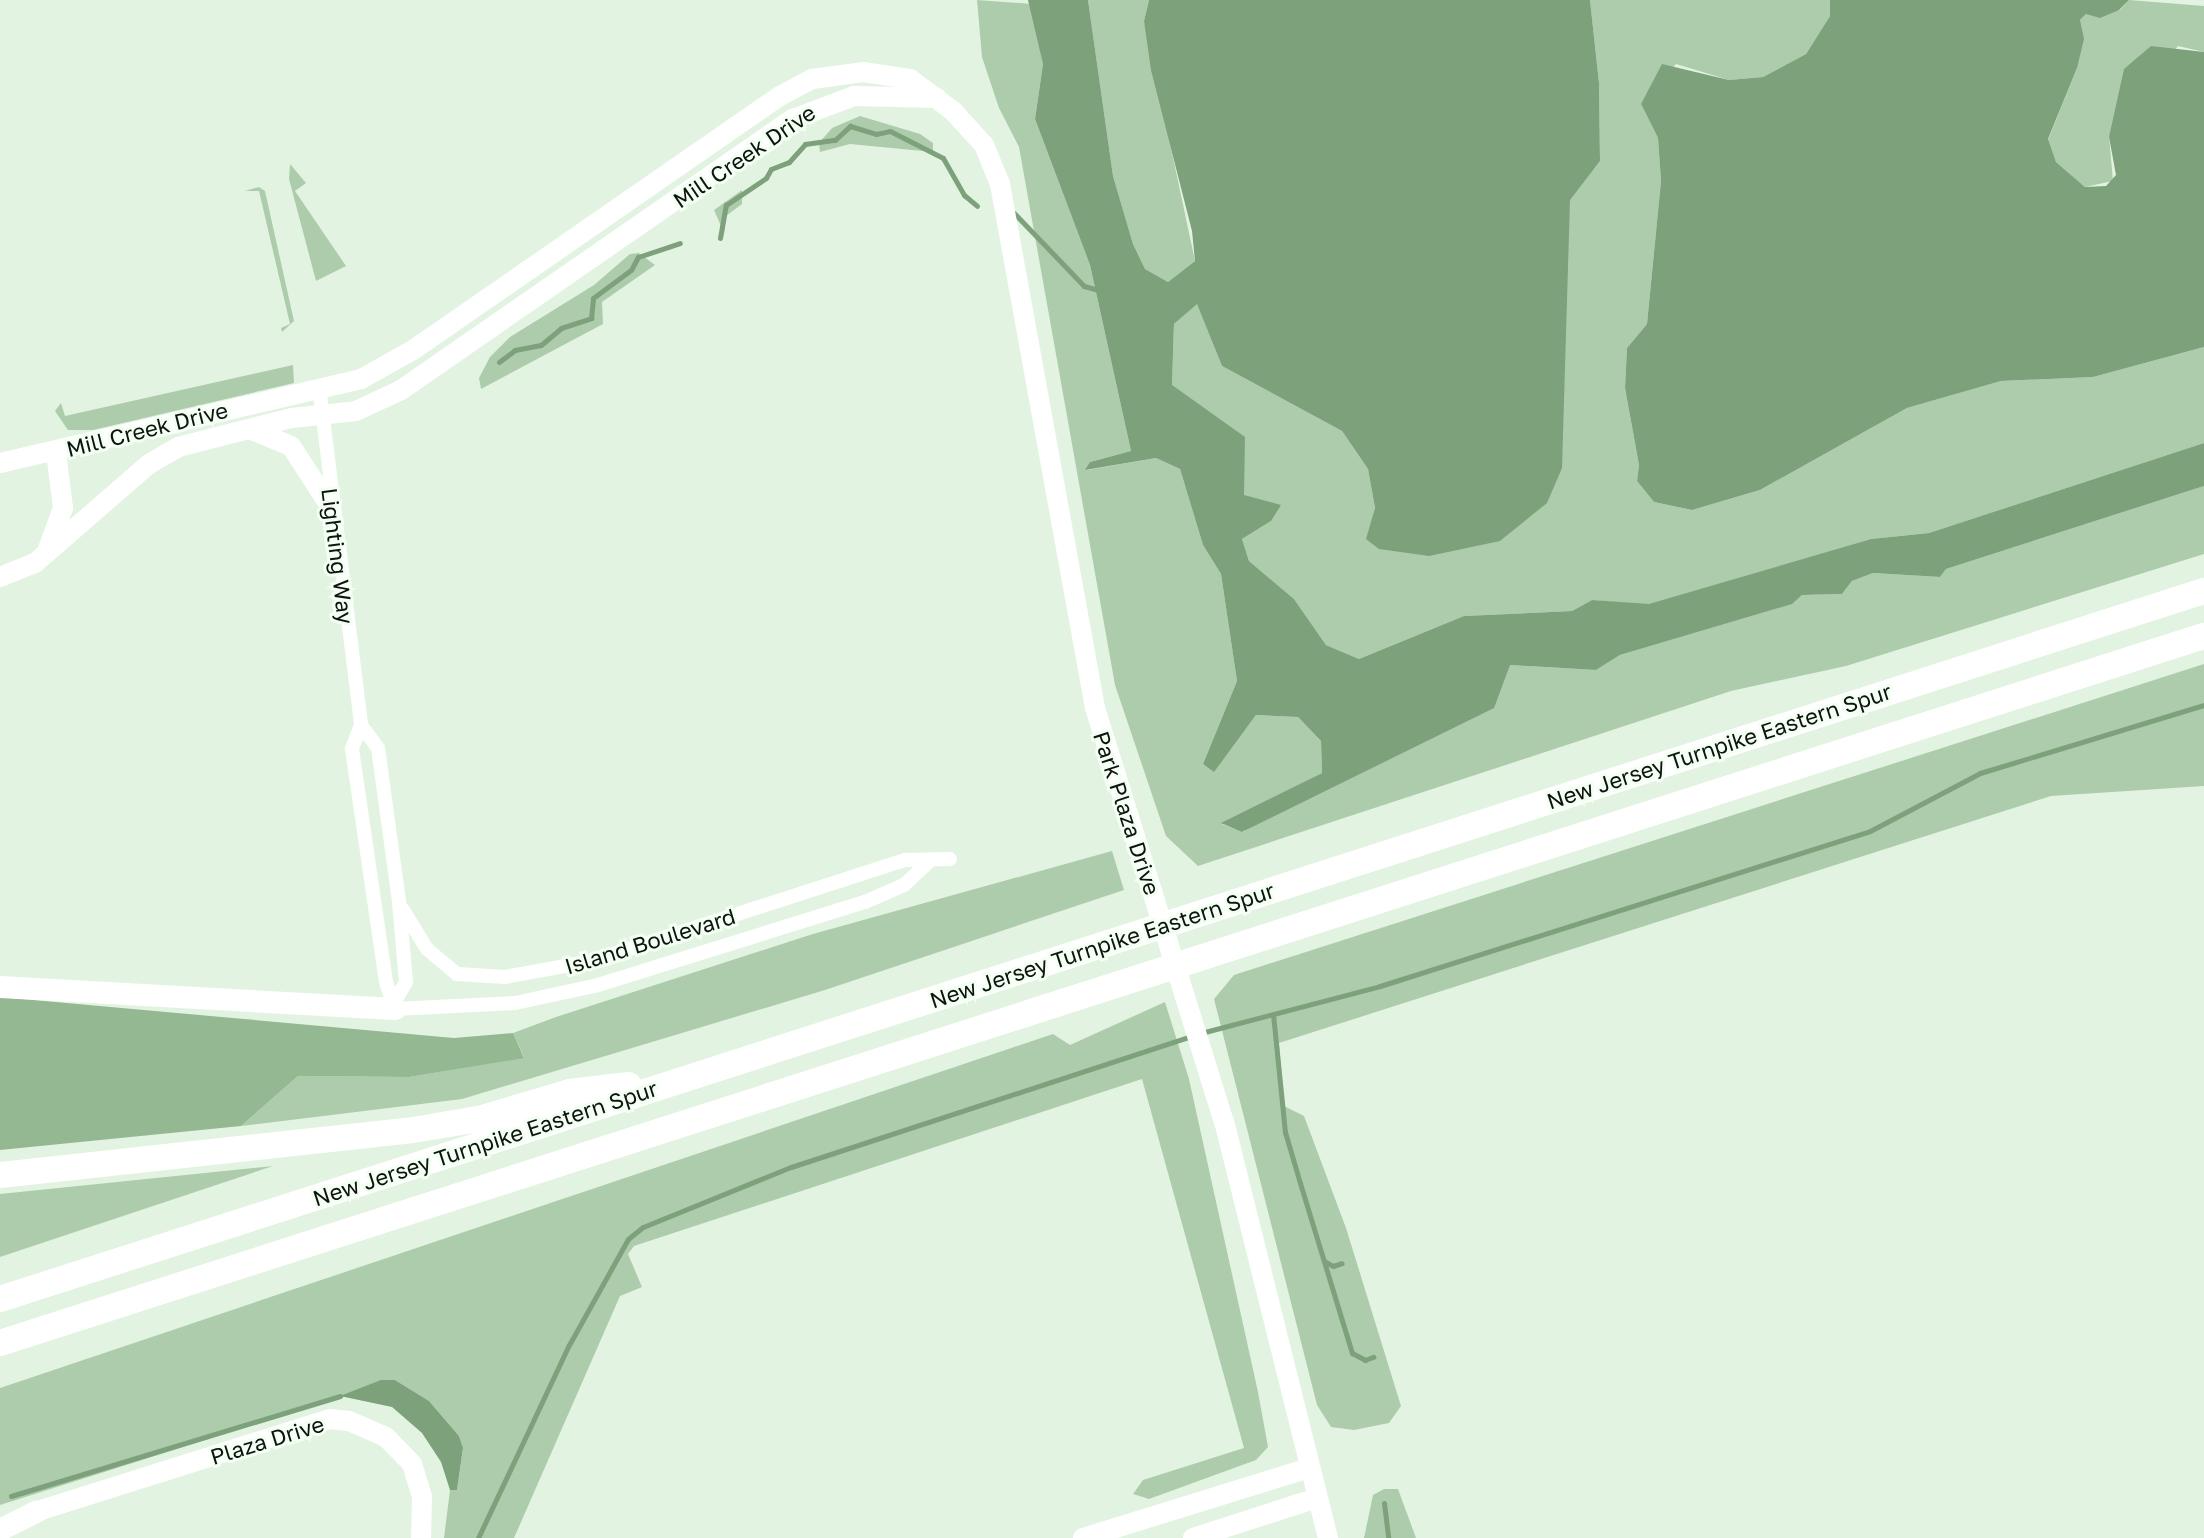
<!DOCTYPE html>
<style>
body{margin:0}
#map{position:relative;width:2204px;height:1538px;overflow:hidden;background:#e2f4e1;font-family:"Golos Text",sans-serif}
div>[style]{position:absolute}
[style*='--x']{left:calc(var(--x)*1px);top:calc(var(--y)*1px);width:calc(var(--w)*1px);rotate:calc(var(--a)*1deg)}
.green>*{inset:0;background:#adccab}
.forest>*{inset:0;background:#94b892}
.water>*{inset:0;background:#7da17b}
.stream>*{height:5px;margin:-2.5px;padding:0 2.5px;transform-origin:2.5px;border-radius:2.5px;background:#7da17b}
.street>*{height:14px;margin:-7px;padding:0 7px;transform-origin:7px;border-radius:7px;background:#fff}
.secondary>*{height:20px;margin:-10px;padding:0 10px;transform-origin:10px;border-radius:10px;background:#fff}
.primary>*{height:22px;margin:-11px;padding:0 11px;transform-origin:11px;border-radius:11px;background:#fff}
.highway>*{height:26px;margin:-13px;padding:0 13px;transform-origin:13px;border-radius:13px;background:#fff}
span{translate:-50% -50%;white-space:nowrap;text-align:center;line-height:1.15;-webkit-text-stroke:6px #f4fff4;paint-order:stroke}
.street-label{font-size:22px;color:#0d130d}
</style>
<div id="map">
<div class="green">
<div style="clip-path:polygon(977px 0,1032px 4px,1043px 64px,1035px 119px,1090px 265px,1131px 451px,1090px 462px,1087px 470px,1156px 458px,1180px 469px,1203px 545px,1221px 574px,1237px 681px,1203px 764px,1214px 771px,1256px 715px,1298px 717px,1321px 741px,1322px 773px,1222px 824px,1243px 832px,1509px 665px,1596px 670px,1620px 655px,1791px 604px,1802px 595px,1842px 594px,1852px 581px,1873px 573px,1940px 577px,1946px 569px,2204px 486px,2204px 554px,1846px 666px,1731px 691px,1198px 866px,1166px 836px,1115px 685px,1019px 147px,999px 108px,982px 57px)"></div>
<div style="clip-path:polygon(1088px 0,1149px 0,1144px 21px,1195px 261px,1168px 282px,1145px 269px,1133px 244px,1113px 176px)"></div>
<div style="clip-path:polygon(1590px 0,1830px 0,1830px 16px,1806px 54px,1763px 77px,1729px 80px,1676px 64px,1641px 104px,1658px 138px,1661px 181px,1647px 324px,1627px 348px,1625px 388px,1639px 465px,1637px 481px,1654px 502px,1692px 510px,1760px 490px,1907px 408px,2001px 381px,2093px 377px,2204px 347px,2204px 443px,1929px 533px,1871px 539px,1649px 605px,1592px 600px,1572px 611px,1464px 616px,1359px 659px,1326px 645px,1294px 599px,1249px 561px,1242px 539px,1271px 521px,1244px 495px,1172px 385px,1174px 324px,1197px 303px,1222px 366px,1342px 431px,1368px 469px,1375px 508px,1367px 539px,1566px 244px,1570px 199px,1600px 161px,1599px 83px)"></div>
<div style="clip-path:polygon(2129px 0,2204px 6px,2204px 52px,2178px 46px,2109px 136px,2113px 181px,2085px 187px,2056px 162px,2048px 140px,2077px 68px,2080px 20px,2086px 14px,2120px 10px)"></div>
<div style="clip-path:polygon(860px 116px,920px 134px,933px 143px,933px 152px,850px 144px,820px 152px,819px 143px,832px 128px)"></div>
<div style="clip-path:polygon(290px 164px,306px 183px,295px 191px,346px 266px,316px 281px,289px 179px)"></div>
<div style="clip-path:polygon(259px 187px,265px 191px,294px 321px,282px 332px,281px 328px,290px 324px,259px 191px,245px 191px)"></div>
<div style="clip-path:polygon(742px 190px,742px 204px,726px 216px,724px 233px,714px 210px)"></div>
<div style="clip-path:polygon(639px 253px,655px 265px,602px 302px,603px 324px,481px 389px,479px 378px,490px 357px,510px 337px,594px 285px,630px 254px)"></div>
<div style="clip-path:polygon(293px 365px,294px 383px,93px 430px,68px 430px,55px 411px,61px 403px,65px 416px)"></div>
<div style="clip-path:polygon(2204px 664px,2204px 786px,2051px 796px,1279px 1043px,1284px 1106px,1304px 1116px,1346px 1228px,1401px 1406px,1389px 1423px,1354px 1430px,1331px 1427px,1317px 1405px,1214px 999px,1234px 975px)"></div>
<div style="clip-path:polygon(1112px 851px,1124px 890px,825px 990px,462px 1099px,241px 1126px,298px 1076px,409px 1077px,524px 1057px,513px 1033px,556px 1017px,813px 934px)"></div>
<div style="clip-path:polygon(1165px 1002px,1189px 1079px,1258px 1392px,1268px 1447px,1256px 1460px,1149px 1499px,1133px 1494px,1143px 1480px,1244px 1448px,1142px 1079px,634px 1246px,628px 1254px,642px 1287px,620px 1296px,514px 1538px,444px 1538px,450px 1490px,457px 1490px,463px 1449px,459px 1436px,429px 1401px,395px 1380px,0 1505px,0 1388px,1053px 1034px,1070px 1045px)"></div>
<div style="clip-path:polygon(273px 1166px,0 1257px,0 1194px)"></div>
<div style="clip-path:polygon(1384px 1489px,1398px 1489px,1416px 1538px,1364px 1538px,1373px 1495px)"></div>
</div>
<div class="forest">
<div style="clip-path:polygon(0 997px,454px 1038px,513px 1033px,524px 1058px,409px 1077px,298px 1076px,241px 1126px,0 1150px)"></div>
</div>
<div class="water">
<div style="clip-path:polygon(1028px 0,1088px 0,1113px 176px,1133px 244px,1145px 269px,1168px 282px,1195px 261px,1192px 231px,1151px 70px,1144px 21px,1149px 0,1590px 0,1599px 83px,1600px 161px,1570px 200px,1562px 468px,1547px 503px,1500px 541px,1429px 556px,1379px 549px,1366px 539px,1375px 508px,1368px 469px,1342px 431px,1222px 366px,1197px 304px,1174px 324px,1172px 385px,1245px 437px,1244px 495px,1281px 505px,1271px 521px,1242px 539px,1249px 561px,1294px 599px,1326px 645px,1359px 659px,1464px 616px,1572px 611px,1592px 600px,1649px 604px,1871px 539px,1929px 533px,2204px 443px,2204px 486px,1946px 569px,1940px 577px,1873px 573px,1852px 581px,1842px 594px,1802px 595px,1792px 604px,1620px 655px,1596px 670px,1510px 665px,1494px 708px,1242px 832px,1221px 823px,1322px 773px,1321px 741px,1298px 717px,1256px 715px,1214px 772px,1203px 764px,1237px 681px,1221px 574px,1203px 545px,1180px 469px,1156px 458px,1085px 470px,1090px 462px,1131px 451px,1090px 265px,1035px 119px,1043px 64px)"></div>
<div style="clip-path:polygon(1830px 0,2129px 0,2119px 10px,2100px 18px,2086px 14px,2080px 20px,2084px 39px,2077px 68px,2048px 139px,2056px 162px,2085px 187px,2106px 186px,2116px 175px,2109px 137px,2124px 69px,2151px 46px,2204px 52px,2204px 347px,2093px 377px,2001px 381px,1907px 408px,1760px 490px,1692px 510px,1654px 502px,1637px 481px,1639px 465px,1625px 388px,1627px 348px,1647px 324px,1661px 181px,1658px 138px,1641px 104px,1662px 64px,1729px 80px,1763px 77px,1806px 54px,1830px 16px)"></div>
<div style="clip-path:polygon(381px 1380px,395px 1380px,429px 1401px,459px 1436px,463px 1448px,457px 1490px,450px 1490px,441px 1462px,422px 1433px,392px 1407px,340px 1396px)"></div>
</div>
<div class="stream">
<div style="--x:1014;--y:213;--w:101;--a:46.2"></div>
<div style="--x:1084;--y:286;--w:18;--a:16"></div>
<div style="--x:720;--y:238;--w:34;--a:-80"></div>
<div style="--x:726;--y:205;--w:48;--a:-34"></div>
<div style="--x:766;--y:178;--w:10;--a:-61"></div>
<div style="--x:771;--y:169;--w:19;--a:-21"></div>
<div style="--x:789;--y:162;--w:24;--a:-48"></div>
<div style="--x:805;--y:144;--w:30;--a:-8"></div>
<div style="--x:835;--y:140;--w:21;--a:-43"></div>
<div style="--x:850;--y:126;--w:27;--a:17"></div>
<div style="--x:876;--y:134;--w:14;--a:-12"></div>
<div style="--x:890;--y:131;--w:59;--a:27"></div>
<div style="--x:943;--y:158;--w:43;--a:60.4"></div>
<div style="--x:964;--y:195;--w:17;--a:40"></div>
<div style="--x:499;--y:362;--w:20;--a:-37"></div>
<div style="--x:515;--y:350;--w:26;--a:-11"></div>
<div style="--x:541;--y:345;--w:26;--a:-40"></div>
<div style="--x:561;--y:328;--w:32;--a:-18"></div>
<div style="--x:591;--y:318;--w:20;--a:-84"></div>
<div style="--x:593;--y:298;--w:47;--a:-36.4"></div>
<div style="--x:631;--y:270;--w:15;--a:-62"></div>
<div style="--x:638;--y:257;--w:44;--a:-18.4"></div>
<div style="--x:1273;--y:1014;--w:119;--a:84.2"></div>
<div style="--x:1285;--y:1132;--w:53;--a:73.6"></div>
<div style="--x:1300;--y:1183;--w:178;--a:73"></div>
<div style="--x:1352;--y:1353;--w:15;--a:28"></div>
<div style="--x:1365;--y:1360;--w:9;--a:-21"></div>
<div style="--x:1201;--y:1033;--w:185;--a:-14.7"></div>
<div style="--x:1380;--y:986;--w:514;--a:-17.55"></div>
<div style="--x:1870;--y:831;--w:124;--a:-27.8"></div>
<div style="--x:1980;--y:773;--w:234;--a:-16.9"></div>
<div style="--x:1324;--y:1261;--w:10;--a:29"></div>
<div style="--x:1333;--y:1266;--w:9;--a:-18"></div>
<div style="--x:11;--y:1496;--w:344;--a:-16.9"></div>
<div style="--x:1384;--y:1503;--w:35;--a:83"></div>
<div style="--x:478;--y:1538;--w:213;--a:-64.8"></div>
<div style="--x:569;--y:1345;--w:121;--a:-60.9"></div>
<div style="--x:628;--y:1239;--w:19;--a:-39"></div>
<div style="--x:643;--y:1227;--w:160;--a:-22.1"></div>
<div style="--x:791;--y:1167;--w:421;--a:-18.1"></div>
</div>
<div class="street">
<div style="--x:319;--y:386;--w:342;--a:82.9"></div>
<div style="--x:361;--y:725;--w:29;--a:54"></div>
<div style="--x:378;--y:748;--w:155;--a:82.2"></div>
<div style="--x:399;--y:902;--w:80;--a:85"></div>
<div style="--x:406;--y:982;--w:22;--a:120"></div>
<div style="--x:361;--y:725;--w:26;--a:111"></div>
<div style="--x:352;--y:749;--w:235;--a:81.7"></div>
<div style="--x:386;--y:982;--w:28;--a:72"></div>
<div style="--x:395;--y:1009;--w:120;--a:-2.9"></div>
<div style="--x:515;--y:1003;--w:85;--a:-12.2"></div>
<div style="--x:598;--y:985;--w:280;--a:-17.3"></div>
<div style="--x:865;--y:902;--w:43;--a:-23.6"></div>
<div style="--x:904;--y:885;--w:33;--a:-43"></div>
<div style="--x:403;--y:910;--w:46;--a:58.4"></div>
<div style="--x:427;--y:949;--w:39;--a:40"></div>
<div style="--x:457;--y:974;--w:48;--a:3.6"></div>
<div style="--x:505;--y:977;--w:88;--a:-10.4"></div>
<div style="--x:592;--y:961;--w:329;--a:-17.9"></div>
<div style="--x:905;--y:860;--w:45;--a:-1.3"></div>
</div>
<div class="secondary">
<div style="--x:249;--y:429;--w:45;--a:22"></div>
<div style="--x:291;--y:446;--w:72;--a:57"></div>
<div style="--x:0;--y:463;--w:371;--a:-13.1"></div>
<div style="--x:361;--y:379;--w:60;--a:-29.1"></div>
<div style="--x:413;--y:350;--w:446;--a:-34.7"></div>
<div style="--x:780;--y:96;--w:36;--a:-28"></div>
<div style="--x:812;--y:79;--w:51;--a:-7.8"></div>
<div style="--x:863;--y:72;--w:48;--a:8.5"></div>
<div style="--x:910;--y:79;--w:54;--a:36.7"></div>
<div style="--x:953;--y:111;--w:46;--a:47.6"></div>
<div style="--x:984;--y:145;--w:42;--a:67.7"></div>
<div style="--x:1000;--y:184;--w:533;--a:79.72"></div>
<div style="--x:1095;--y:708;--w:433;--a:72.7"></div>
<div style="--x:1224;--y:1121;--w:430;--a:76"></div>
<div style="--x:48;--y:549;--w:44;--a:-69.9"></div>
<div style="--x:63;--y:508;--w:56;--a:-97.1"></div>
<div style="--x:0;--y:577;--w:38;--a:-22"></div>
<div style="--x:35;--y:563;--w:151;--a:-41"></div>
<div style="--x:149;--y:464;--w:34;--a:-30"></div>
<div style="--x:178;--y:447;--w:118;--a:-14.3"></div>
<div style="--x:292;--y:418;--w:64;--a:-6.2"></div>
<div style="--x:356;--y:411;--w:50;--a:-25"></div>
<div style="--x:401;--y:390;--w:477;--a:-34.7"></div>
<div style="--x:793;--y:119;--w:65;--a:-20.7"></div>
<div style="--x:854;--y:96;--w:83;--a:1.4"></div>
<div style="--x:38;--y:1511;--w:306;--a:-17.5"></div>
<div style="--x:330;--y:1419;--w:19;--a:6"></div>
<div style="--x:349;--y:1421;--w:40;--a:23.4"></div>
<div style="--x:386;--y:1437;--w:37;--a:46"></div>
<div style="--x:412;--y:1464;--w:34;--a:73"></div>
<div style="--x:422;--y:1497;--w:41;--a:91.4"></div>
<div style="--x:1083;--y:1538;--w:237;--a:-17.2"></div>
<div style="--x:1193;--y:1538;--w:130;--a:-17.9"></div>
</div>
<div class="primary">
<div style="--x:0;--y:987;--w:396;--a:3.2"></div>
<div style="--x:0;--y:1530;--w:42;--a:-26.6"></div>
</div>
<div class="highway">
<div style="--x:0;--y:1175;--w:415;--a:-6.2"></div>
<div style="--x:413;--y:1130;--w:67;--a:-9.5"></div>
<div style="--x:479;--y:1119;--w:95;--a:-16.5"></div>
<div style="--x:570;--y:1092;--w:59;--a:-6.8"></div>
<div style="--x:0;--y:1299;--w:2315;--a:-17.81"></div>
<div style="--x:0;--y:1343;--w:2315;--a:-17.79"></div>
</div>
<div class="street-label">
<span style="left:744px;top:156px;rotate:-34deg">Mill Creek Drive</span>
<span style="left:147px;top:429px;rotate:-14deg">Mill Creek Drive</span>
<span style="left:338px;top:556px;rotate:83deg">Lighting Way</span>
<span style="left:1719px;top:746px;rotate:-18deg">New Jersey Turnpike Eastern Spur</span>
<span style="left:1127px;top:813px;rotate:72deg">Park Plaza Drive</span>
<span style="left:650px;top:941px;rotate:-17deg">Island Boulevard</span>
<span style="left:1102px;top:945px;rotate:-18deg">New Jersey Turnpike Eastern Spur</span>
<span style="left:485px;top:1143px;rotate:-18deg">New Jersey Turnpike Eastern Spur</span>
<span style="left:267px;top:1440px;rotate:-17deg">Plaza Drive</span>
</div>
</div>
